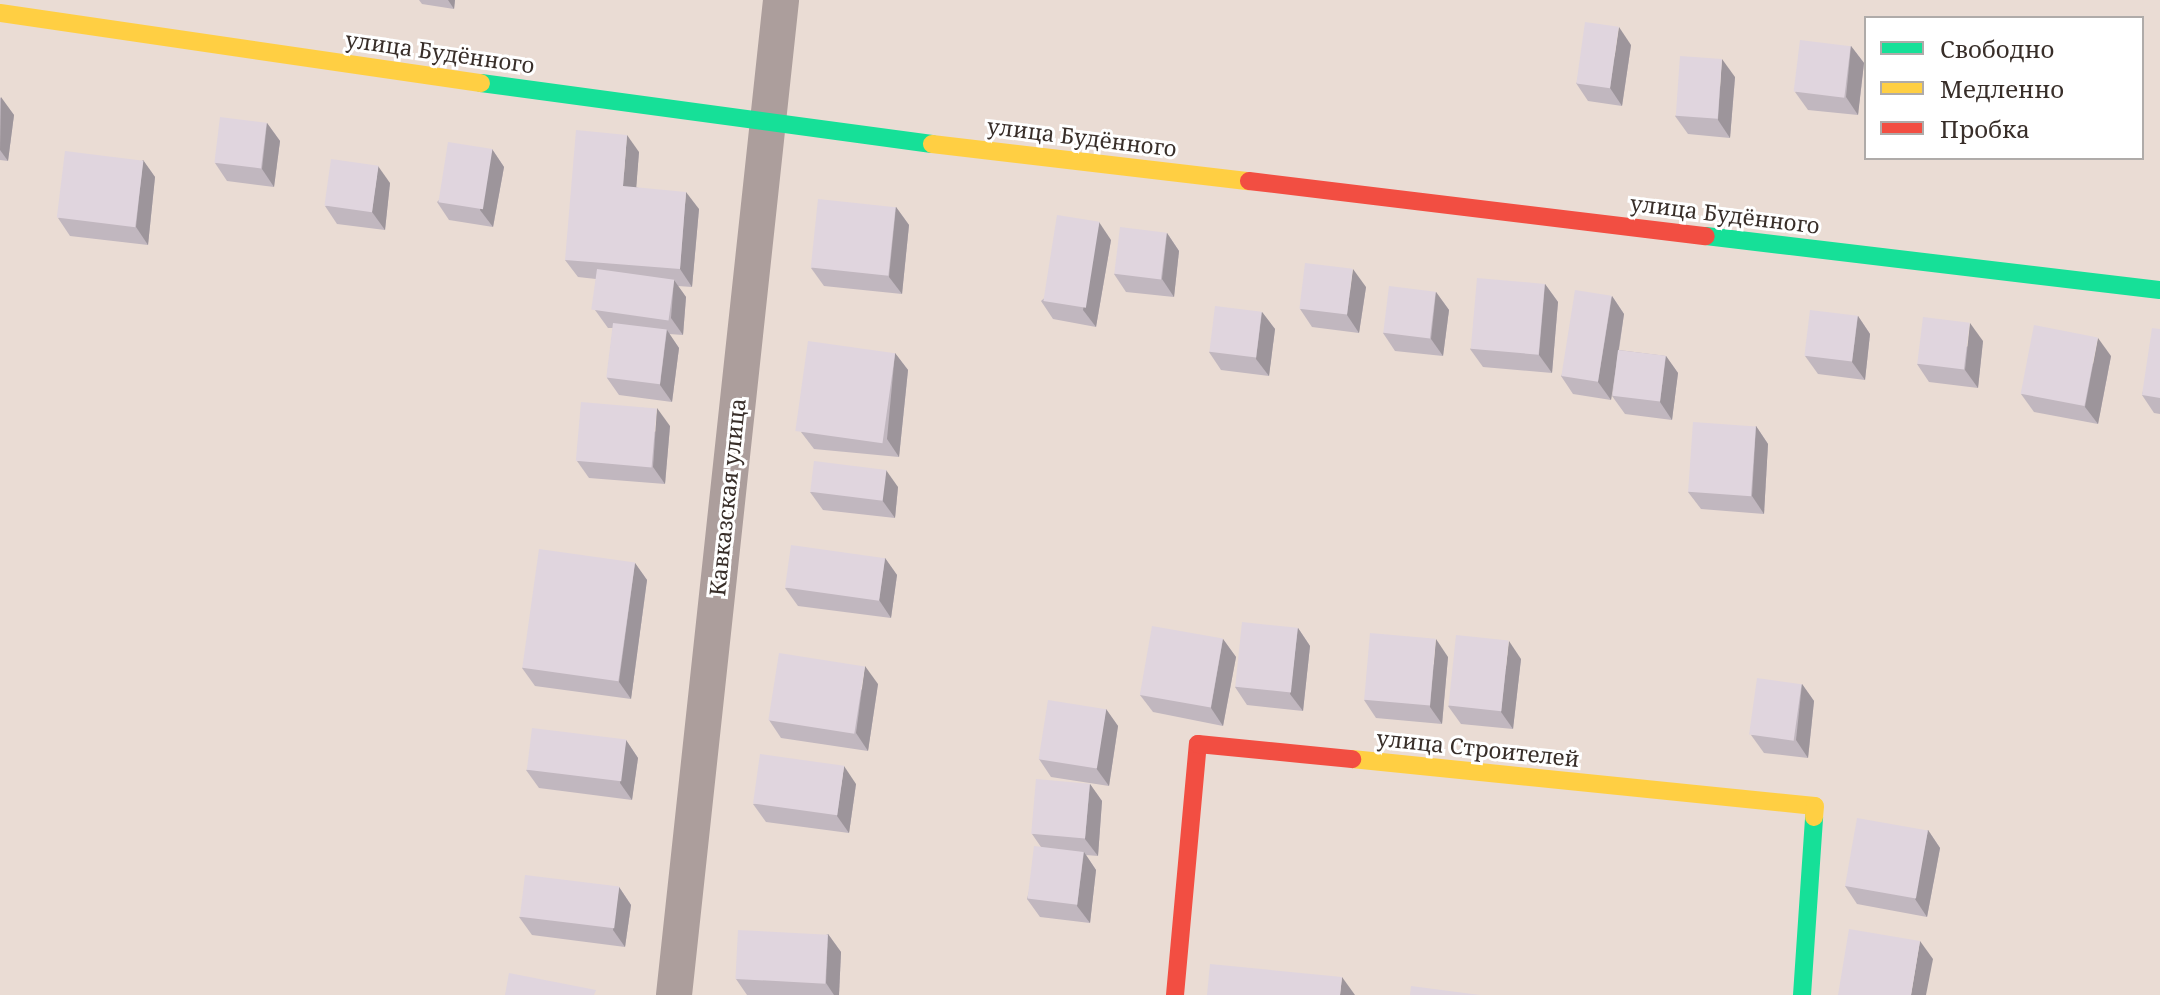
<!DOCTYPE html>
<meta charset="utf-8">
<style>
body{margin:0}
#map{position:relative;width:2160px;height:995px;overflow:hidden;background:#eadcd4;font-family:"Noto Serif",serif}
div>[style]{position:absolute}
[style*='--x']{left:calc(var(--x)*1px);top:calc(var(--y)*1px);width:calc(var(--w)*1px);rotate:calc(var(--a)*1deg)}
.street>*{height:36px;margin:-18px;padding:0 18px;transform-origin:18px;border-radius:18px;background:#ac9e9c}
.fast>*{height:18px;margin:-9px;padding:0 9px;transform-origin:9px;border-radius:9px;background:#16e098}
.slow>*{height:18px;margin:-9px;padding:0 9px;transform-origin:9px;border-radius:9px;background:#ffcf43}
.jam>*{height:18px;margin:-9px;padding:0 9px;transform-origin:9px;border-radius:9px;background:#f24e42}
.wall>*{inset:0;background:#c1b7bf}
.shaded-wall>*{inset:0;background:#9d959b}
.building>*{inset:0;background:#e0d5de;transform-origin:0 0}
span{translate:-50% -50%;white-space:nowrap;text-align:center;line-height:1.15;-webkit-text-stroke:6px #fff;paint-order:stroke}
.street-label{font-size:22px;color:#382e29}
.legend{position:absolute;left:1864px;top:16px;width:280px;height:144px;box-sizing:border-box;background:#fff;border:2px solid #afaba9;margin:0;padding:10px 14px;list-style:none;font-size:24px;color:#382e29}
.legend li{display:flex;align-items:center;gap:16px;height:40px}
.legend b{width:40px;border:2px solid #afaba9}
</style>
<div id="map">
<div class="street">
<div style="--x:674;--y:995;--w:1001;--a:-83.86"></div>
</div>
<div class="fast">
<div style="--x:481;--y:83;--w:455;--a:7.7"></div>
<div style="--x:1706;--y:236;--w:457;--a:6.8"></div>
<div style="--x:1802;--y:995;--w:178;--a:-86.1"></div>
</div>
<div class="slow">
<div style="--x:0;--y:13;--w:486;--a:8.3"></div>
<div style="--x:932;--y:144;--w:319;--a:6.7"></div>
<div style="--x:1352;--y:759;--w:465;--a:5.8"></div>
<div style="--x:1815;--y:806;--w:11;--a:95"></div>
</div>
<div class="jam">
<div style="--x:1249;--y:181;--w:460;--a:6.9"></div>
<div style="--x:1175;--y:995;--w:252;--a:-84.8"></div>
<div style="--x:1198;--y:744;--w:155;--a:5.6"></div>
</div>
<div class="wall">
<div style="clip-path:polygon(419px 0,455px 0,454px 9px,422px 4px)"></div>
<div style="clip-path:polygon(1631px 45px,1622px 106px,1588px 101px,1576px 83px)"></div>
<div style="clip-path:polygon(1851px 46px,1864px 63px,1858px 115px,1808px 110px,1795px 92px)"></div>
<div style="clip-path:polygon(1735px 77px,1730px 138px,1688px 134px,1675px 116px)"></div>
<div style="clip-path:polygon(0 97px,14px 115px,8px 161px,0 160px)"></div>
<div style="clip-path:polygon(267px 123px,280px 141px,274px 187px,227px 181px,215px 163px)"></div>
<div style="clip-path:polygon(492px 149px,504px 167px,493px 227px,449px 220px,437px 202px)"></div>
<div style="clip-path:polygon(639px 152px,636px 187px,699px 209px,692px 287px,678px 286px,686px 297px,683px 335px,669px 334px,679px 348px,672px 402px,619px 395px,607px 378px,613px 328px,608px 328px,595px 310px,596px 279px,578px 277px,565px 260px)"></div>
<div style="clip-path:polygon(143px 160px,155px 177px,148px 245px,70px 236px,58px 218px)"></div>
<div style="clip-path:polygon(390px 183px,385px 230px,337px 224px,325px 206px)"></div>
<div style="clip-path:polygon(896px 207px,909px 225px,902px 294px,824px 286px,811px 268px)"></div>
<div style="clip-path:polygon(1167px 233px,1179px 251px,1174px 297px,1126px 292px,1114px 274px)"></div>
<div style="clip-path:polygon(1111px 240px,1096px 327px,1053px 319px,1041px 301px)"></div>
<div style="clip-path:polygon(1545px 284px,1558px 302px,1552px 373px,1483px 367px,1470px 349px)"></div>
<div style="clip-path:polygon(1366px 287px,1359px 333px,1312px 327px,1300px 309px)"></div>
<div style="clip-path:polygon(1436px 292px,1449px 310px,1443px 356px,1395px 351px,1383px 333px)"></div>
<div style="clip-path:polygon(1612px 296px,1624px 314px,1619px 350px,1666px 356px,1678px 373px,1672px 420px,1625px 414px,1612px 396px,1616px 366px,1611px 400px,1573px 394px,1561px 376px)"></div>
<div style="clip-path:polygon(1262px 312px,1275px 329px,1269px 376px,1221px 370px,1209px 352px)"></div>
<div style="clip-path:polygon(1858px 316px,1870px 334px,1865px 380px,1818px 374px,1805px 356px)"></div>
<div style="clip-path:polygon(2160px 329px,2160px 414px,2154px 413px,2142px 395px)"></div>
<div style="clip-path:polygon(1983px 341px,1978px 388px,1929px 382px,1917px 364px)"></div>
<div style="clip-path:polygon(895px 353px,908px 370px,899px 457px,814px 449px,801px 432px)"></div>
<div style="clip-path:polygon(2111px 356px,2098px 424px,2034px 412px,2021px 394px)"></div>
<div style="clip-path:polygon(670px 426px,665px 484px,589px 478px,577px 461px)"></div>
<div style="clip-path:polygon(1756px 426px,1768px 444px,1764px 514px,1701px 509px,1688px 492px)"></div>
<div style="clip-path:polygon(898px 487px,895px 518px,823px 510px,810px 492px)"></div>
<div style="clip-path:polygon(885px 558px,897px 575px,891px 618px,798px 606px,785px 588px)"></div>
<div style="clip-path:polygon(635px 563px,647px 580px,631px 699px,535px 686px,522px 668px)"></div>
<div style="clip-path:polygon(1298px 628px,1310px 646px,1303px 711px,1247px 705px,1235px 687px)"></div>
<div style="clip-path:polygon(1223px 639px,1236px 657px,1223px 726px,1153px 712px,1140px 695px)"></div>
<div style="clip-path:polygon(1448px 657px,1442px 724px,1376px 718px,1364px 700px)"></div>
<div style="clip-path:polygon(1521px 659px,1513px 729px,1461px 724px,1448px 706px)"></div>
<div style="clip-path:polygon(878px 684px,868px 751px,781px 738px,769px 720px)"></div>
<div style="clip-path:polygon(1802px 684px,1814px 701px,1808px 758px,1764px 753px,1751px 735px)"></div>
<div style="clip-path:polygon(1106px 709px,1118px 726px,1109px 786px,1051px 777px,1039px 759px)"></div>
<div style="clip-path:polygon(626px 740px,638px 758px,632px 800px,539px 788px,526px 770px)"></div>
<div style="clip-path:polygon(856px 784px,849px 833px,766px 822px,753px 804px)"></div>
<div style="clip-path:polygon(1090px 784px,1102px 801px,1098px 856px,1086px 855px,1096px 870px,1090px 923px,1040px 917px,1027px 899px,1041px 847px,1032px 834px)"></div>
<div style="clip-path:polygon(1928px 830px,1940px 848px,1927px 917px,1857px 904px,1845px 886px)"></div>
<div style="clip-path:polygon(619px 887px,631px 905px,625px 947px,532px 935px,519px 917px)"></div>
<div style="clip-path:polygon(828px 934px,841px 952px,839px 995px,747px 995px,736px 979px)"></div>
</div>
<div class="shaded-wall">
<div style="clip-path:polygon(448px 0,455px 0,454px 9px)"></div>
<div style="clip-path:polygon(1619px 27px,1631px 45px,1622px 106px,1610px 88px)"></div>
<div style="clip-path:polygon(1851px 46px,1864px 63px,1858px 115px,1846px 97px)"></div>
<div style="clip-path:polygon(1722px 59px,1735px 77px,1730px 138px,1718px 120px)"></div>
<div style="clip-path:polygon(1px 97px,14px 115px,8px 161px,0 150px)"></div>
<div style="clip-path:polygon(267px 123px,280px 141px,274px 187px,262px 169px)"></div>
<div style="clip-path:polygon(627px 135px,639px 152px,635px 204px,623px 186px)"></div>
<div style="clip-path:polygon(492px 149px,504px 167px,493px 227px,480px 210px)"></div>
<div style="clip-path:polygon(143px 160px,155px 177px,148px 245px,136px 227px)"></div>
<div style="clip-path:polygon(378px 166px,390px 183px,385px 230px,372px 212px)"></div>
<div style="clip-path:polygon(686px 192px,699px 209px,692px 287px,680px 269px)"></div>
<div style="clip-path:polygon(896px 207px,909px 225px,902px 294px,889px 277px)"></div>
<div style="clip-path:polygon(1099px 222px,1111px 240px,1096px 327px,1083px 310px)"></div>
<div style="clip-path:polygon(1167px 233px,1179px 251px,1174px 297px,1162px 279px)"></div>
<div style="clip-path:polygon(1353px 269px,1366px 287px,1359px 333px,1347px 315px)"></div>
<div style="clip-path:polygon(674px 280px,686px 297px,683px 335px,671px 318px)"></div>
<div style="clip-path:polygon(1545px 284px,1558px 302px,1552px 373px,1539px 355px)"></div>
<div style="clip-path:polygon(1436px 292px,1449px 310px,1443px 356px,1431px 339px)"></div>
<div style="clip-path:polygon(1612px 296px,1624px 314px,1611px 400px,1598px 382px)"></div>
<div style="clip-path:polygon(1262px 312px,1275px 329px,1269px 376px,1256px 359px)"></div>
<div style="clip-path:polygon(1858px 316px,1870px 334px,1865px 380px,1852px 362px)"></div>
<div style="clip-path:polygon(1970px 323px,1983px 341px,1978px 388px,1965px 370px)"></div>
<div style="clip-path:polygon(667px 330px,679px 348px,672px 402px,660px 385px)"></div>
<div style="clip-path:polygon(2098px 338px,2111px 356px,2098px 424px,2085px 407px)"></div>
<div style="clip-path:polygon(895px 353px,908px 370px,899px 457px,887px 439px)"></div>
<div style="clip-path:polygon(1666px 356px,1678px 373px,1672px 420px,1660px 402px)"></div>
<div style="clip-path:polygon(657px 408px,670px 426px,665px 484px,653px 467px)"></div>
<div style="clip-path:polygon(1756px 426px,1768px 444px,1764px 514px,1752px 496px)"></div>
<div style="clip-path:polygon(886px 470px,898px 487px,895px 518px,882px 500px)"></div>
<div style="clip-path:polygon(885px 558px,897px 575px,891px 618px,879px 600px)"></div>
<div style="clip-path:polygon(635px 563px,647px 580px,631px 699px,619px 682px)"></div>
<div style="clip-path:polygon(1298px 628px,1310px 646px,1303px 711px,1290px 694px)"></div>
<div style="clip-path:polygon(1223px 639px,1236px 657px,1223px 726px,1211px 708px)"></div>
<div style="clip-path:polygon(1436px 639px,1448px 657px,1442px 724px,1430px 707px)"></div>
<div style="clip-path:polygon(1509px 641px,1521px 659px,1513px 729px,1501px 712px)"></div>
<div style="clip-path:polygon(865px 666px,878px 684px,868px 751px,856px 733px)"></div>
<div style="clip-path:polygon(1802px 684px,1814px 701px,1808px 758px,1796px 740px)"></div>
<div style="clip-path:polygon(1106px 709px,1118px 726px,1109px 786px,1096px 768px)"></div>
<div style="clip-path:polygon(626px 740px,638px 758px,632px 800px,620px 783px)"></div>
<div style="clip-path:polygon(844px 766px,856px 784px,849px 833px,837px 816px)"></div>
<div style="clip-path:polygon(1090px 784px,1102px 801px,1098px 856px,1085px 839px)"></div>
<div style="clip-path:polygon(1928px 830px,1940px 848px,1927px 917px,1915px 899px)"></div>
<div style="clip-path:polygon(1084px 852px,1096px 870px,1090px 923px,1077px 906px)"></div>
<div style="clip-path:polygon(619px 887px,631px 905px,625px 947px,613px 930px)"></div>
<div style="clip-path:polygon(828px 934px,841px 952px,839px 995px,834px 995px,826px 983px)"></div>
<div style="clip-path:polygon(1920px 941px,1933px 959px,1926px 995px,1911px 995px)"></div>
<div style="clip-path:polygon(1342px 977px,1355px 995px,1340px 995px)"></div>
</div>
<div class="building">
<div style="left:1585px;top:22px;width:34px;height:62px;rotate:8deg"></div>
<div style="left:1800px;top:40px;width:51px;height:52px;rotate:7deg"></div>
<div style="left:1680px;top:56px;width:42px;height:60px;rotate:4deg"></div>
<div style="left:220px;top:117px;width:47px;height:46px;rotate:7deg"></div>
<div style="clip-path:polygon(576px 130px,627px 135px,623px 186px,686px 192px,680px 269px,565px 260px)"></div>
<div style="left:448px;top:142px;width:45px;height:61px;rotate:9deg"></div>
<div style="left:65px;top:151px;width:79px;height:67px;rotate:7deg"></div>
<div style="left:331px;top:159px;width:48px;height:47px;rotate:8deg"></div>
<div style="left:818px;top:199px;width:78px;height:69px;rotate:6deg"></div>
<div style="left:1057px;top:215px;width:43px;height:87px;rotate:9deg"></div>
<div style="left:1120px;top:227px;width:47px;height:47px;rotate:7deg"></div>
<div style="left:1305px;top:263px;width:48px;height:46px;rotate:7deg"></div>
<div style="left:597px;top:269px;width:78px;height:41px;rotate:8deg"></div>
<div style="left:1477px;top:278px;width:68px;height:71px;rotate:5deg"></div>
<div style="left:1389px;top:286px;width:47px;height:47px;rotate:7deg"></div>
<div style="left:1575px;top:290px;width:37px;height:87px;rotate:9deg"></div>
<div style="left:1215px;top:306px;width:47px;height:46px;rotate:7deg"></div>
<div style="left:1810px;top:310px;width:48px;height:46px;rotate:7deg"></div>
<div style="left:1923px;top:317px;width:47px;height:47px;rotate:7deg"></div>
<div style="left:613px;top:323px;width:54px;height:55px;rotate:7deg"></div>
<div style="left:2034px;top:325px;width:65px;height:70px;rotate:11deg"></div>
<div style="clip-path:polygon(2152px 328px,2160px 329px,2160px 398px,2142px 395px)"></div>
<div style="left:808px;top:341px;width:88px;height:91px;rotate:8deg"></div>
<div style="left:1618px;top:350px;width:48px;height:46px;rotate:7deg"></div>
<div style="left:581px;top:402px;width:76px;height:59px;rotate:5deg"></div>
<div style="left:1693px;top:422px;width:63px;height:70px;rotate:4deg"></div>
<div style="left:814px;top:461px;width:73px;height:31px;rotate:7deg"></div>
<div style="left:791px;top:545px;width:95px;height:43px;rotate:8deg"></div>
<div style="left:539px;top:549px;width:97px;height:120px;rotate:8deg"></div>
<div style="left:1242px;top:622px;width:56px;height:65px;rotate:6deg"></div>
<div style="left:1152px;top:626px;width:72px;height:70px;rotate:10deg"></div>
<div style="left:1370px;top:633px;width:66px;height:67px;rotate:5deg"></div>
<div style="left:1456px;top:635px;width:53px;height:71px;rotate:6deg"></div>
<div style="left:779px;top:653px;width:87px;height:68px;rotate:9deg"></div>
<div style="left:1757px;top:678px;width:45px;height:57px;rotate:8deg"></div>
<div style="left:1048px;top:700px;width:59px;height:60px;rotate:9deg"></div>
<div style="left:532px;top:728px;width:95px;height:42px;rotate:7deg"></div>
<div style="left:760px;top:754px;width:85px;height:50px;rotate:8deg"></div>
<div style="left:1036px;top:779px;width:54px;height:55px;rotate:5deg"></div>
<div style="left:1857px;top:818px;width:72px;height:69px;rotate:10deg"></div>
<div style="left:1034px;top:846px;width:50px;height:53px;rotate:7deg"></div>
<div style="left:525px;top:875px;width:95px;height:42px;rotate:7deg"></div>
<div style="clip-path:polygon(1849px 929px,1920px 941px,1911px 995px,1838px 995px)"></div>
<div style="left:738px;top:930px;width:90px;height:49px;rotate:3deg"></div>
<div style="clip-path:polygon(1210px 964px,1342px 977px,1340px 995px,1207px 995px)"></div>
<div style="clip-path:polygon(509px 973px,596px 990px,594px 995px,505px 995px)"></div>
<div style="clip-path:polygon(1411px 986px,1480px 995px,1410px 995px)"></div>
</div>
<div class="street-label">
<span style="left:440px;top:52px;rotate:8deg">улица Будённого</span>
<span style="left:1082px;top:137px;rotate:7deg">улица Будённого</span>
<span style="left:1725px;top:214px;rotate:7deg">улица Будённого</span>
<span style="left:727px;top:497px;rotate:-84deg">Кавказская улица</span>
<span style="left:1478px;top:748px;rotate:6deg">улица Строителей</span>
</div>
<ul class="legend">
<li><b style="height:10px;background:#16e098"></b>Свободно</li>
<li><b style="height:10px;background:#ffcf43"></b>Медленно</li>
<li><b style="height:10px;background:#f24e42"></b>Пробка</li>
</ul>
</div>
